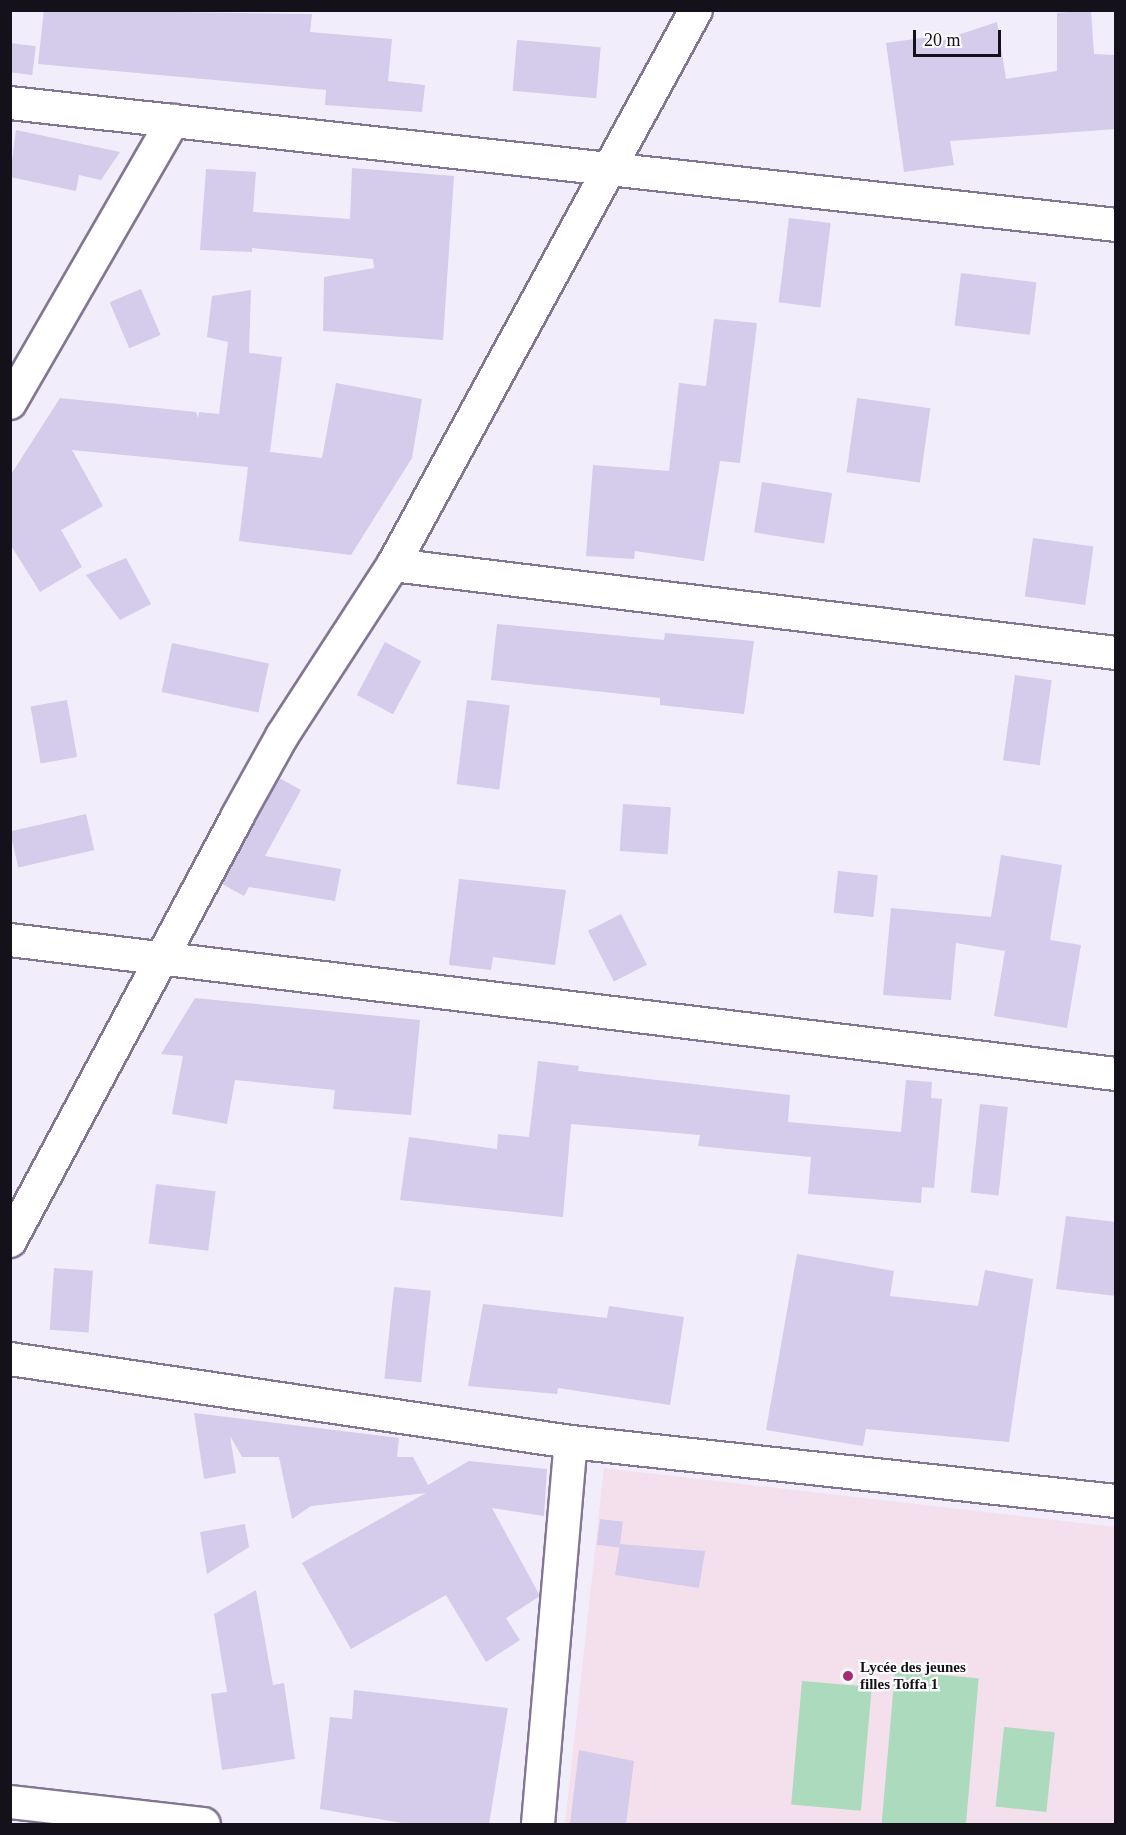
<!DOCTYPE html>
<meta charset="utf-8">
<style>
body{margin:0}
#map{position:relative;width:1126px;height:1835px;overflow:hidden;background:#f2edfa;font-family:"Times New Roman",serif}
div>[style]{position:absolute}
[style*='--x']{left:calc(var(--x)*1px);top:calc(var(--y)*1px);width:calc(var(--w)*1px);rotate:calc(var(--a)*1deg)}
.education>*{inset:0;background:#f4dfed}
.green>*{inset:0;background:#abdbbc;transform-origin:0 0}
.building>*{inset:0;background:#d5cbeb;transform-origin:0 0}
.roads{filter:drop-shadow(2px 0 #837693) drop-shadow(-2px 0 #837693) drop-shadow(0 2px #837693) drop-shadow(0 -2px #837693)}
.minor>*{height:32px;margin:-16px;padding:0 16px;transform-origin:16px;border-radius:16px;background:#fff}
.dots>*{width:16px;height:16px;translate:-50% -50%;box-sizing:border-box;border:3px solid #fdfdfd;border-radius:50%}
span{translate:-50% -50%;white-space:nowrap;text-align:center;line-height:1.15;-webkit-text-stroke:4.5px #fdfdfd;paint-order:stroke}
.poi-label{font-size:15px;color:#15111b;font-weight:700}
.left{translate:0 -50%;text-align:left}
.frame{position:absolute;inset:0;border:12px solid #15111b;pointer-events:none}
.scale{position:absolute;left:913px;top:30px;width:88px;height:27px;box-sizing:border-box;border:3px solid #15111b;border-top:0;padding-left:8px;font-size:18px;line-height:21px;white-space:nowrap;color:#15111b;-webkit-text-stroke:4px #fdfdfd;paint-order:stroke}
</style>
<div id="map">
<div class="education">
<div style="clip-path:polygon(604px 1468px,1115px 1527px,1115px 1824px,565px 1824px)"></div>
</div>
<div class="green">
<div style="left:895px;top:1671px;width:84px;height:154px;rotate:5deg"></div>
<div style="left:802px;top:1681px;width:70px;height:124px;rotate:5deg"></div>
<div style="left:1004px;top:1727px;width:51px;height:80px;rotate:6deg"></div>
</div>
<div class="building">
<div style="clip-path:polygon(44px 10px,312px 14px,310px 32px,392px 39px,388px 81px,425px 85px,422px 112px,325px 105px,326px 90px,38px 64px)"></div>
<div style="clip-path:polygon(1091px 10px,1094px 54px,1114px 55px,1116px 129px,950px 141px,954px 165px,904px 172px,886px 43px,936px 36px,937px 42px,997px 22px,1006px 79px,1057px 71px,1057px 13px)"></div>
<div style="left:517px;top:40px;width:84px;height:51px;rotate:5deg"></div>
<div style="left:10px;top:43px;width:26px;height:29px;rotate:7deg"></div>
<div style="clip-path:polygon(16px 130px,120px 152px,101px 180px,79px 175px,76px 191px,10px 177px)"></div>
<div style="clip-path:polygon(352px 168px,454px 176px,443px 340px,323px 331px,324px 277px,374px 268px,373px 259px,252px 248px,252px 252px,200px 250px,206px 169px,256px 172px,253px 212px,350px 219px)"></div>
<div style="left:789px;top:218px;width:42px;height:85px;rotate:7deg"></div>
<div style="left:961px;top:273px;width:76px;height:53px;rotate:7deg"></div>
<div style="left:141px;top:289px;width:50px;height:34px;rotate:67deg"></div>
<div style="clip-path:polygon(251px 290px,249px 353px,282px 357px,270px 452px,322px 458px,336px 383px,422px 399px,412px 458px,351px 555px,239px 541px,248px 467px,72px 450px,103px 506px,61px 530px,82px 567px,40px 592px,10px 544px,10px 476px,60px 398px,196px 412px,198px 418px,199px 412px,219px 414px,228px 342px,207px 337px,212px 296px)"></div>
<div style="clip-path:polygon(714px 319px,757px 323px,740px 463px,720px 461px,704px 561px,635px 551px,634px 559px,586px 556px,593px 465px,669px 471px,679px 383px,706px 386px)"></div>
<div style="left:857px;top:398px;width:74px;height:75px;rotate:8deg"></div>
<div style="left:762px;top:482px;width:71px;height:51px;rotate:9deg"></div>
<div style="left:1033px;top:538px;width:61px;height:59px;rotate:8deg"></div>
<div style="clip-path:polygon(126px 558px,151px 604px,120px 620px,86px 575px)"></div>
<div style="clip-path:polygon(497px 624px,664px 640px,665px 633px,754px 641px,744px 714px,660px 705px,660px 698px,491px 680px)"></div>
<div style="left:385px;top:642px;width:41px;height:60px;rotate:28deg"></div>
<div style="left:172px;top:643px;width:99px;height:50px;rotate:12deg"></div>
<div style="left:1015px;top:675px;width:37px;height:86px;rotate:8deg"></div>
<div style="left:67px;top:700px;width:58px;height:37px;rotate:80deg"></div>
<div style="left:467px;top:700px;width:43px;height:85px;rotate:7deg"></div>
<div style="clip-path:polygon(279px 778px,301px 790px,265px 856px,341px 869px,335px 901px,249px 887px,244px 896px,222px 884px)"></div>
<div style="left:623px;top:804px;width:48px;height:47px;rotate:4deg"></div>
<div style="left:86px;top:814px;width:37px;height:78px;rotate:77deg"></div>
<div style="clip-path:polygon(1001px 855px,1062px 865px,1050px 940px,1081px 945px,1067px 1028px,994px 1016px,1005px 951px,956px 943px,951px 1000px,883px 995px,891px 908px,991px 917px)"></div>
<div style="left:838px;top:871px;width:40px;height:42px;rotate:6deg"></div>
<div style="clip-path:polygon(459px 879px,566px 890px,555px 965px,493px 957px,491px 970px,449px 965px)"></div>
<div style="left:621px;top:914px;width:57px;height:37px;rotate:63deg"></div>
<div style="clip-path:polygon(195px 998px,420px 1020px,411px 1115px,333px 1109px,335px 1090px,235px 1080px,227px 1124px,172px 1114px,183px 1056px,161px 1054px)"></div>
<div style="clip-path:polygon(538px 1061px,579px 1066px,578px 1071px,790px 1095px,788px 1122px,901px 1132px,906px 1080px,932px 1082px,931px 1098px,942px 1099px,934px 1188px,922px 1187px,921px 1203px,808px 1194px,811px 1157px,698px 1146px,700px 1135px,571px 1124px,563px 1217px,400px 1200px,409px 1137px,497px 1149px,498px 1134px,529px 1137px)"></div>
<div style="left:980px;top:1104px;width:28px;height:89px;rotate:6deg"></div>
<div style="left:156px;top:1184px;width:60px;height:60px;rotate:7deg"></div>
<div style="clip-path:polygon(1066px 1216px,1116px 1222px,1116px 1296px,1056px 1289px)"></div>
<div style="clip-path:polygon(797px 1254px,894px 1271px,890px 1296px,978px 1306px,985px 1270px,1033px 1279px,1009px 1442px,866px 1429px,863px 1446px,766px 1430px)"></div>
<div style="left:54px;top:1268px;width:39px;height:62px;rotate:4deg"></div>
<div style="left:394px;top:1287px;width:37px;height:92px;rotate:6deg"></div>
<div style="clip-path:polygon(483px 1304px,607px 1318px,609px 1306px,684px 1317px,670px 1405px,558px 1388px,557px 1394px,468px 1386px)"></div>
<div style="clip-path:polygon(194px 1413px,399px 1438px,397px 1457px,413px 1457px,428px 1485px,469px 1461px,547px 1469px,544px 1516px,492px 1508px,540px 1596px,506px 1618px,520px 1640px,486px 1662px,446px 1595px,351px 1649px,302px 1563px,426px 1493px,311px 1506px,292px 1519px,279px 1457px,242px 1457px,230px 1436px,236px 1473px,204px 1479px)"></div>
<div style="left:600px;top:1519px;width:23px;height:26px;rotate:7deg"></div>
<div style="clip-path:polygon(245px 1524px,249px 1547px,207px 1574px,200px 1532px)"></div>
<div style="clip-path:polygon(620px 1544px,705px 1551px,699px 1588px,615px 1575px)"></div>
<div style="clip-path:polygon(256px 1590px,273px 1685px,284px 1683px,295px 1759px,222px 1770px,211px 1694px,227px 1692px,214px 1614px)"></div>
<div style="clip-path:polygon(354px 1690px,508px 1708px,489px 1824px,408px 1824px,320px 1809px,330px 1717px,352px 1719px)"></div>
<div style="clip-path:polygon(579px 1750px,634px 1761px,626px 1824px,570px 1824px)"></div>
</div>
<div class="roads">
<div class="minor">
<div style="--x:10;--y:103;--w:1113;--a:6.29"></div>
<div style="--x:10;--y:403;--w:326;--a:-60"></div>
<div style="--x:393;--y:565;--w:728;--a:6.94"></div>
<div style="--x:10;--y:940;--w:1114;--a:6.91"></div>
<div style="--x:10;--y:1241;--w:481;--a:-61.8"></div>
<div style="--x:237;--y:817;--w:93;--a:-60.9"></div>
<div style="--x:282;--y:736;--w:204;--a:-57"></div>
<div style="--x:393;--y:565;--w:632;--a:-61.37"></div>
<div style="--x:10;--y:1359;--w:567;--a:8.42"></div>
<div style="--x:571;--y:1442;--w:548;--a:6.18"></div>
<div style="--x:10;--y:1802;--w:195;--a:6.5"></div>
<div style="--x:538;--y:1824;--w:383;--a:-85.1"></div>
</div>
</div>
<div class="dots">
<div style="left:848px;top:1676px;background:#a82978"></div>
</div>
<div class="poi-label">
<span class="left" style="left:860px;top:1676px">Lycée des jeunes<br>filles Toffa 1</span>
</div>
<div class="frame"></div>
<div class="scale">20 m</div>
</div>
